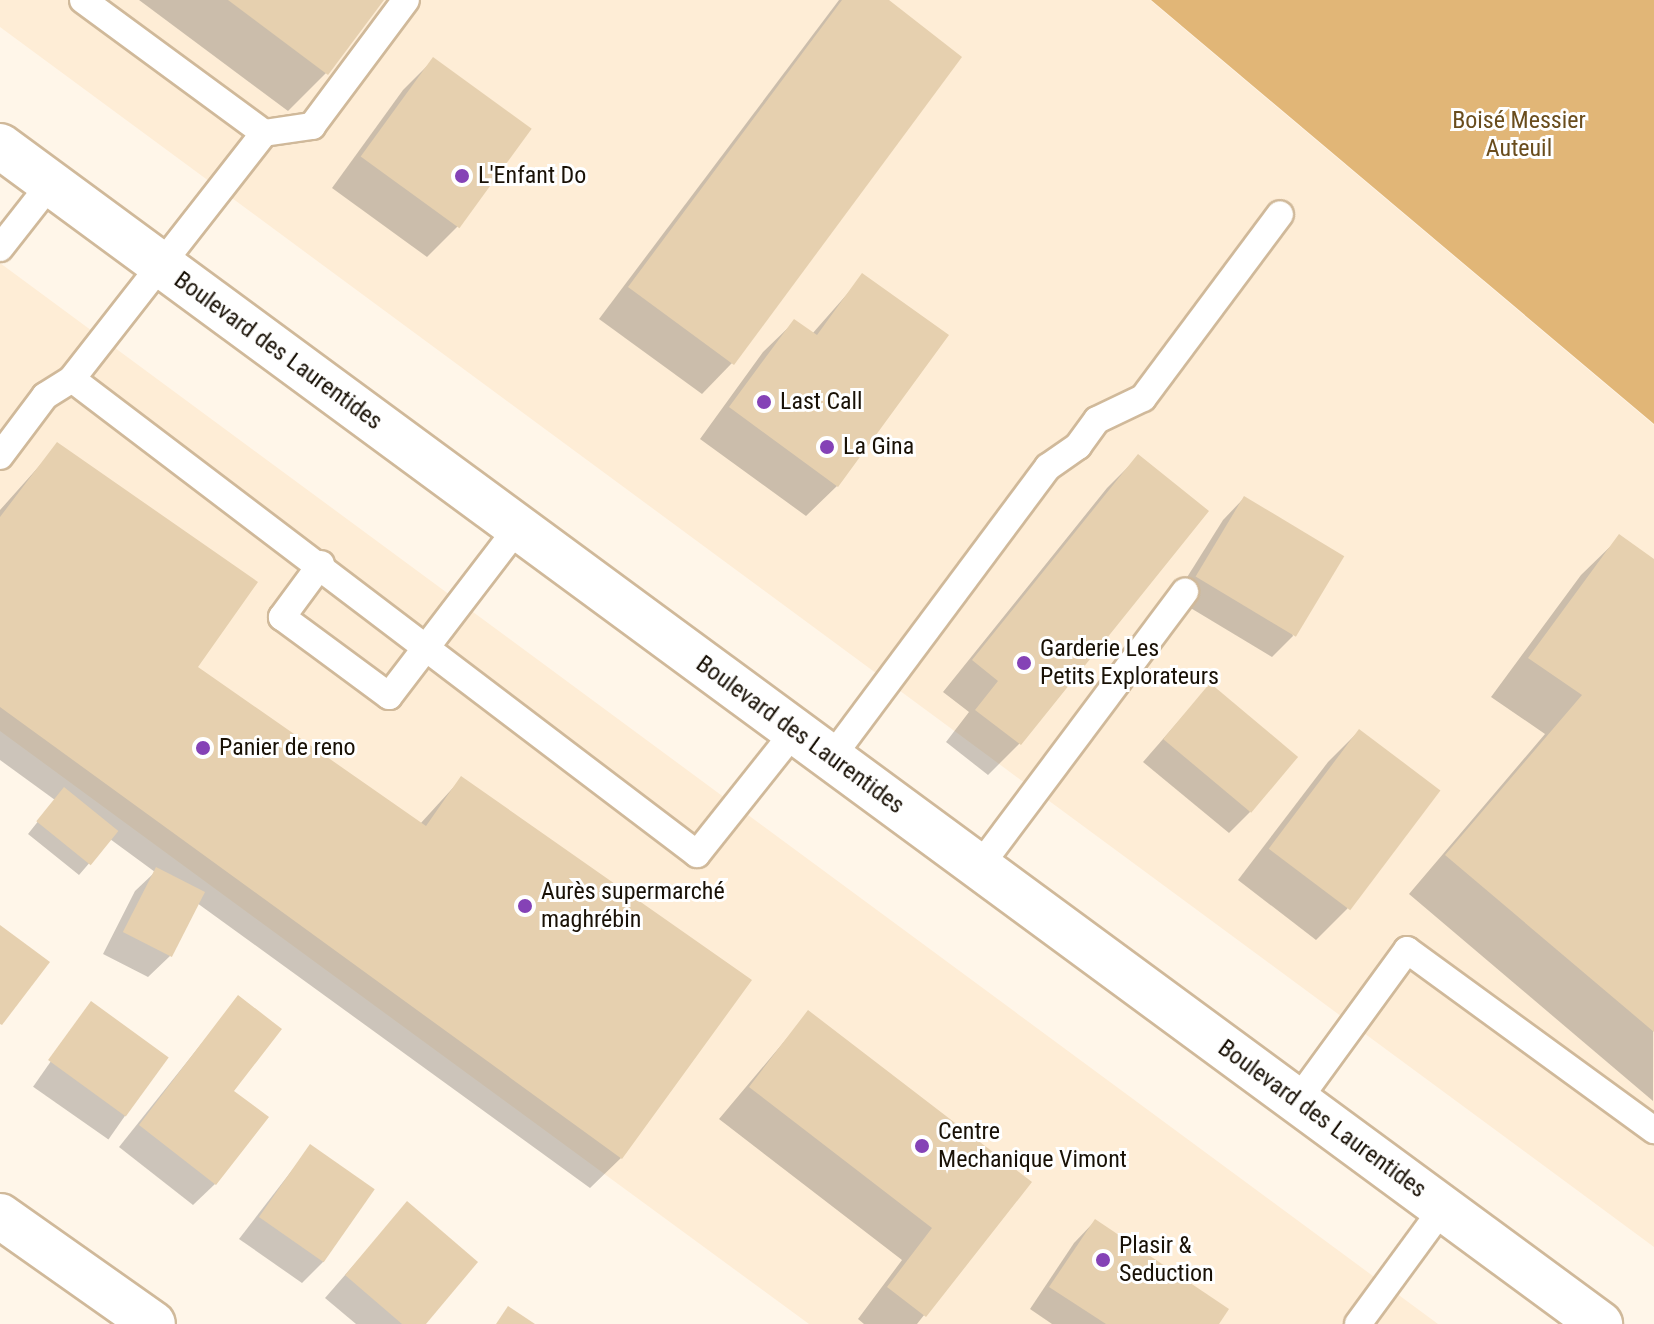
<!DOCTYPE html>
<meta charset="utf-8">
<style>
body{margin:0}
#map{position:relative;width:1654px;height:1324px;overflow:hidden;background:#fff6e9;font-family:"Roboto Condensed",sans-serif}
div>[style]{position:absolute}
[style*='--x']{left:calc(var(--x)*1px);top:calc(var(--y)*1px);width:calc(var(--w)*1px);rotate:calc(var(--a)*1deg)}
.built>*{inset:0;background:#feedd6}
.forest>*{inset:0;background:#e1b677}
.shadow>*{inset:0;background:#0003;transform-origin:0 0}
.building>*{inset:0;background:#e6d0af;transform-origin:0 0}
.roads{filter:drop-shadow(2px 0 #d0b99a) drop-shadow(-2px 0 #d0b99a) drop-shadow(0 2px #d0b99a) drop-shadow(0 -2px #d0b99a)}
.service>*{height:26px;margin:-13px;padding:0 13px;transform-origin:13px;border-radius:13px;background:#fff}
.minor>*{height:44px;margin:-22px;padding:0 22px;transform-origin:22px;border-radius:22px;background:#fff}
.secondary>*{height:44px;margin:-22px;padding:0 22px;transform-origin:22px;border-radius:22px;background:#fff}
.dots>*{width:22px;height:22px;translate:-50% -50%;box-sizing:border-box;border:4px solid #fff;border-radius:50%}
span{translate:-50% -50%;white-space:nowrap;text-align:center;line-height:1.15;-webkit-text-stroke:6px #fff;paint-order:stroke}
.park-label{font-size:24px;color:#6a4d1d}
.poi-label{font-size:24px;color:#191106}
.left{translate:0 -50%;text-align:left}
.street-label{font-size:24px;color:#191106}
</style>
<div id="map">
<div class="built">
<div style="clip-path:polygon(0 0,1150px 0,1654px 425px,1654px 1247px,0 27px)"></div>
<div style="clip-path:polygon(0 263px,1438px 1324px,809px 1324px,0 731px)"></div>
</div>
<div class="forest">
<div style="clip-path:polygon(1151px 0,1654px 0,1654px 424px)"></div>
</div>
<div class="shadow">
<div style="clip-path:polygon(139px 0,382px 0,326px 73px,288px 111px)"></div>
<div style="clip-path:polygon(839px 0,886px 0,732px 363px,702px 394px,599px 319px)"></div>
<div style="clip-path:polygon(433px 60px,458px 226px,427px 257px,332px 188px,403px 90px)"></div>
<div style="clip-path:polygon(863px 276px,837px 486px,806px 516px,700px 439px,763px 352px,794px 322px,812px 334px)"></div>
<div style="clip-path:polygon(58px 445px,195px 668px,420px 824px,461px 779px,621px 1158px,590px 1188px,197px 903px,170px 956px,148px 977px,103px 954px,135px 891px,155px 872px,110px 839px,79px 875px,28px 834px,55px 800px,0 760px,0 510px)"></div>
<div style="clip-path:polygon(1138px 457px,1206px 512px,1019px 744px,988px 775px,946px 742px,969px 712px,943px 692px,1107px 488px)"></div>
<div style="clip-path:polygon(1244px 498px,1293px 636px,1272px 657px,1174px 598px,1223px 520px)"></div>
<div style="clip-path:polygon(1620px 537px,1654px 561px,1653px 1101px,1409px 894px,1545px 734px,1491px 697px,1581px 575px)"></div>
<div style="clip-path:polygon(1210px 685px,1250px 812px,1229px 833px,1143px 762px)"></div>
<div style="clip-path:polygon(1359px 731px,1438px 791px,1347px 909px,1316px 940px,1238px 880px,1328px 762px)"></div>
<div style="clip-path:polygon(238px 998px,232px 1091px,215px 1184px,193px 1205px,119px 1147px)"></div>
<div style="left:91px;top:1004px;width:92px;height:101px;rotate:35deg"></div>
<div style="clip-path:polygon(809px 1012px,1029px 1182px,917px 1324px,864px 1324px,858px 1319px,902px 1260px,719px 1119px)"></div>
<div style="clip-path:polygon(310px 1147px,324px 1261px,302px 1283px,239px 1239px)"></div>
<div style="clip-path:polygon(407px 1204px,423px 1324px,356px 1324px,325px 1298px)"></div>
<div style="clip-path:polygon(1095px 1221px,1217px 1324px,1052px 1324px,1030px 1309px,1074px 1243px)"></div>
</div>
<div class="building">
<div style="clip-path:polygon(228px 0,384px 0,328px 75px)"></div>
<div style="clip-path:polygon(842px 0,889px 0,962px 57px,734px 365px,628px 287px)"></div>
<div style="left:433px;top:57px;width:122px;height:123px;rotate:36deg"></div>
<div style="clip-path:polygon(862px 273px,949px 335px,838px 487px,729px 407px,794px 319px,817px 335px)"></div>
<div style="clip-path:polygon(57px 442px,258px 582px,198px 667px,426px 826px,461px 776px,752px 980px,622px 1159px,0 707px,0 517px)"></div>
<div style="clip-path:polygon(1138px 454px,1209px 511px,1021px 745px,975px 710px,998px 681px,972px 660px)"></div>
<div style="left:1244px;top:496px;width:117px;height:94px;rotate:31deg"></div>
<div style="clip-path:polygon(1619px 534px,1654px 559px,1654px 1032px,1445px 855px,1582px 695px,1528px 658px)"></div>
<div style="left:1210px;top:683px;width:115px;height:73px;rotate:40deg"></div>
<div style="left:1359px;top:729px;width:102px;height:150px;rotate:37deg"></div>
<div style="left:64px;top:787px;width:70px;height:44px;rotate:39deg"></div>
<div style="left:156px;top:867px;width:55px;height:73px;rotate:27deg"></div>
<div style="clip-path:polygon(0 925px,50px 962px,2px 1025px,0 1024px)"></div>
<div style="clip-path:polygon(238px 995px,282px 1029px,234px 1091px,269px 1117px,216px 1185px,139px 1125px)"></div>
<div style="left:91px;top:1001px;width:96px;height:73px;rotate:36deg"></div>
<div style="clip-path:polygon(808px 1010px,1032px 1182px,926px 1317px,887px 1287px,932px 1228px,749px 1087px)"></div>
<div style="left:310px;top:1144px;width:79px;height:89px;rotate:35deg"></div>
<div style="clip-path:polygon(407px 1201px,478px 1262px,426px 1324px,402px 1324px,345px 1275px)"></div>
<div style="clip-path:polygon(1095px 1219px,1229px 1309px,1219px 1324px,1106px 1324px,1049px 1287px)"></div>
<div style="clip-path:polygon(508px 1306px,535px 1324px,496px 1324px)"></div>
</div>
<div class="roads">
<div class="service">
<div style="--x:83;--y:0;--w:225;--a:36.3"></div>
<div style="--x:264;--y:133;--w:312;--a:128"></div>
<div style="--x:72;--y:379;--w:785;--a:37.23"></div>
<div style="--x:697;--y:854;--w:157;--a:-51.5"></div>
<div style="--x:264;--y:133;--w:49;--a:-8.3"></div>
<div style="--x:312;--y:126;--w:157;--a:-53.3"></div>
<div style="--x:0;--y:248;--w:83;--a:-51.9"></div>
<div style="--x:0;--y:456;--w:75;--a:-53.1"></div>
<div style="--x:45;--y:396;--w:32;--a:-32"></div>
<div style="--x:321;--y:564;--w:66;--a:126.3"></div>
<div style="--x:282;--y:617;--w:133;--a:36.4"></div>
<div style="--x:389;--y:696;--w:213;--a:-52.6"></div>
<div style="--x:831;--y:758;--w:363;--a:-53.3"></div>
<div style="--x:1048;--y:467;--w:37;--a:-35"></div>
<div style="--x:1078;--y:446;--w:32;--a:-54"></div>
<div style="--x:1097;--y:420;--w:51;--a:-25.6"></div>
<div style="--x:1143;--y:398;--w:229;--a:-53.3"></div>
<div style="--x:979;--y:867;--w:344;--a:-53.2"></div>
<div style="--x:1297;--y:1101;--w:187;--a:-53.9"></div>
<div style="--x:1407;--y:950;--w:306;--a:36.1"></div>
<div style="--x:1358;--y:1324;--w:144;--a:-53.8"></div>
</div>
<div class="minor">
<div style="--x:0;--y:1216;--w:187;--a:35.2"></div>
</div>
<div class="secondary">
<div style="--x:0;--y:146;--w:1987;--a:36.36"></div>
</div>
</div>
<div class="dots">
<div style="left:462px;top:176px;background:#8542b6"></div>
<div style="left:764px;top:402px;background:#8542b6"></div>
<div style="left:827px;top:447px;background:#8542b6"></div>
<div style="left:1024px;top:663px;background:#8542b6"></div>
<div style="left:203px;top:748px;background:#8542b6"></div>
<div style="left:525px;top:906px;background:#8542b6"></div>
<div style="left:922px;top:1146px;background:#8542b6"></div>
<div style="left:1103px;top:1260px;background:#8542b6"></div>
</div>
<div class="park-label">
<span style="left:1519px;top:135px">Boisé Messier<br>Auteuil</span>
</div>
<div class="poi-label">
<span class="left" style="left:478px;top:176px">L'Enfant Do</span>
<span class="left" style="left:780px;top:402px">Last Call</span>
<span class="left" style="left:843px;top:447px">La Gina</span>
<span class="left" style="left:1040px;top:663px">Garderie Les<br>Petits Explorateurs</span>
<span class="left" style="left:219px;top:748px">Panier de reno</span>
<span class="left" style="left:541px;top:906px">Aurès supermarché<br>maghrébin</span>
<span class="left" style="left:938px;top:1146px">Centre<br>Mechanique Vimont</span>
<span class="left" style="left:1119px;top:1260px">Plasir &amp;<br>Seduction</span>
</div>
<div class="street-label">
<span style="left:278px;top:351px;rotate:36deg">Boulevard des Laurentides</span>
<span style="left:800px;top:735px;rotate:36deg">Boulevard des Laurentides</span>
<span style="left:1322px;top:1119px;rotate:36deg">Boulevard des Laurentides</span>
</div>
</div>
